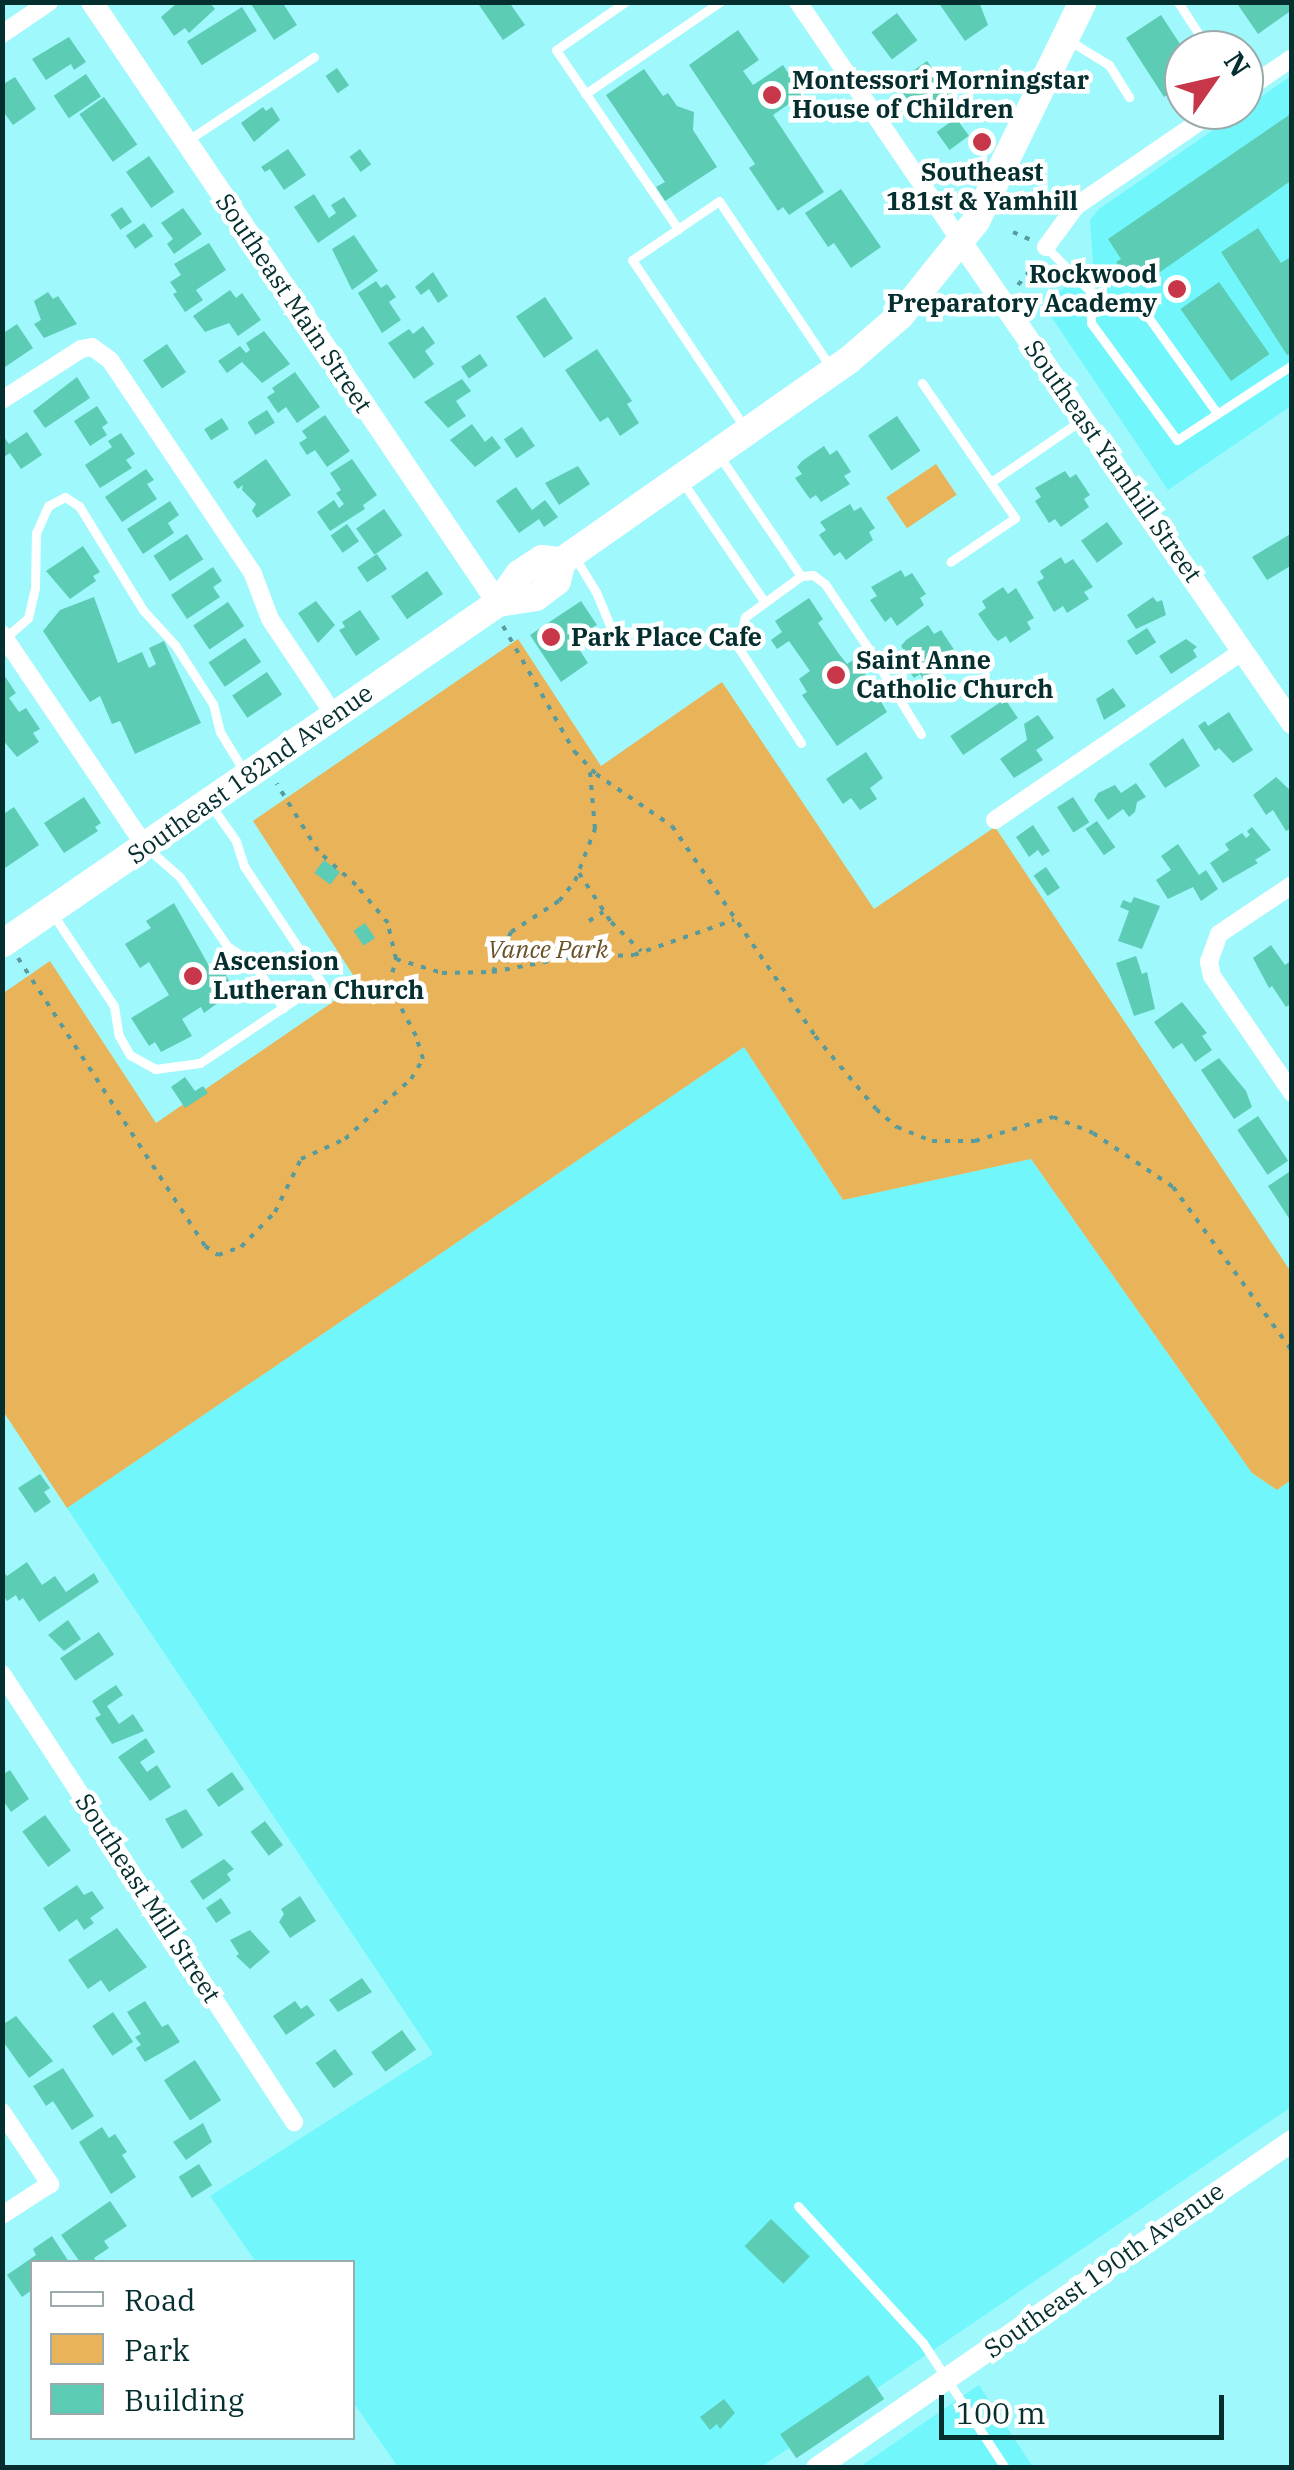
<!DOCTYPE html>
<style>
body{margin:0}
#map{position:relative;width:1294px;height:2470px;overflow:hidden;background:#9ff8fb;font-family:"IBM Plex Serif",serif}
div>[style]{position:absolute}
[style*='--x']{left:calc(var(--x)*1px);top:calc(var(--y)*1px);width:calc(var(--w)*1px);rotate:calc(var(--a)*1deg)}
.built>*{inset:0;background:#71f7fb}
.green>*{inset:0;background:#e9b35a;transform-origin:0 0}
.building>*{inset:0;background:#5dccb5;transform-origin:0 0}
.path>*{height:4px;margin-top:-2px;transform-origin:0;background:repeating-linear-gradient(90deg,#589b9d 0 5px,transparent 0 13px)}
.service>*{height:9px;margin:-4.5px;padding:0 4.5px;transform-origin:4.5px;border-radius:4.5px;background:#fff}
.minor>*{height:18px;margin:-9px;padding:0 9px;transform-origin:9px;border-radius:9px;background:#fff}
.tertiary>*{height:22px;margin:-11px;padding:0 11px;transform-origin:11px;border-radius:11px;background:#fff}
.primary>*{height:28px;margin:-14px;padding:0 14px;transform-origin:14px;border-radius:14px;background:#fff}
.dots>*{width:28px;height:28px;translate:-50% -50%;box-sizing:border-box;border:5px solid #fff;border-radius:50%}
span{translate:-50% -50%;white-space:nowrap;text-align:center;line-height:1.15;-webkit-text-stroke:9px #fff;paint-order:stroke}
.poi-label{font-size:25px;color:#052e2f;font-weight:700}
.left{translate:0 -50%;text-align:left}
.right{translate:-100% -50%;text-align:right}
.street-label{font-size:25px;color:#052e2f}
.park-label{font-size:25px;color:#695128;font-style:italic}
.frame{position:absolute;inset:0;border:5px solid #052e2f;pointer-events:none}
.legend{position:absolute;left:30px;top:2260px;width:325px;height:180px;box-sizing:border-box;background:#fff;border:2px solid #9babac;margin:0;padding:12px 18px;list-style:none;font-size:30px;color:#052e2f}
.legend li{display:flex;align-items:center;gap:20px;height:50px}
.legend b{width:50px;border:2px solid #9babac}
.north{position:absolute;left:1164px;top:30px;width:100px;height:100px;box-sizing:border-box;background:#fff;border:2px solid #9babac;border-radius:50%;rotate:56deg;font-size:28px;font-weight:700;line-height:40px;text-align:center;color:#052e2f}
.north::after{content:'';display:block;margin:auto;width:35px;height:45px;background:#c73649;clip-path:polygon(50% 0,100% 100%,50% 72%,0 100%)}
.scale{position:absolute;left:939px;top:2395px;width:285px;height:45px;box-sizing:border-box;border:5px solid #052e2f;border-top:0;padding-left:12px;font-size:30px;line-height:35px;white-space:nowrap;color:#052e2f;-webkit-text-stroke:8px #fff;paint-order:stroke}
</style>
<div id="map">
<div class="built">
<div style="clip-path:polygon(1291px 76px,1291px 406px,1168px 490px,1042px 303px,1084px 275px,1093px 263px,1090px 220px,1099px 209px)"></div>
<div style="clip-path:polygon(744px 1047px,843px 1200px,1031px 1159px,1252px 1473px,1277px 1490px,1291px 1480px,1291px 2107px,761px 2467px,398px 2467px,353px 2402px,352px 2262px,256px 2262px,210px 2196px,433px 2054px,67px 1508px)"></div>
<div style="clip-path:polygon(979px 2385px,1033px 2467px,858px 2468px)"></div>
</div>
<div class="green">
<div style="left:936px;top:464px;width:37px;height:60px;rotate:56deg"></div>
<div style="clip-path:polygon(518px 639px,601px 766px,722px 682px,874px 909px,995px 827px,1291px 1272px,1291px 1480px,1277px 1490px,1252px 1473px,1031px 1159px,843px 1200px,744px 1047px,67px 1508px,3px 1411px,2px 994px,50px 961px,156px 1123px,359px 984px,253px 821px)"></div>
</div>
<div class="building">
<div style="clip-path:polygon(282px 2px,297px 25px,274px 40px,251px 4px)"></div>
<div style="clip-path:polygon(477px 2px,509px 2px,525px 25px,503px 40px)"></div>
<div style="clip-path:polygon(938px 2px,979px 2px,988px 25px,965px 41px)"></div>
<div style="clip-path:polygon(1236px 2px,1292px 2px,1292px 10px,1258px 34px)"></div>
<div style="clip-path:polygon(177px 3px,210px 3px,215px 9px,189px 33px,185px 28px,174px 36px,161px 17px)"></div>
<div style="left:242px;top:7px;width:28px;height:65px;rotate:58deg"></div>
<div style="left:897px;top:13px;width:34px;height:32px;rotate:53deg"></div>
<div style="clip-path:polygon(1161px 15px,1184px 50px,1184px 84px,1164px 97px,1126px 38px)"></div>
<div style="clip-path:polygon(738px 30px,759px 60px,743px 71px,753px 85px,783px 65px,802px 95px,773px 115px,824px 192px,789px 215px,783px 207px,778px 211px,749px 168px,755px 164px,689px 65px)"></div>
<div style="clip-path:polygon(69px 37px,86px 62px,74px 70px,71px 64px,46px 80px,32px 59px)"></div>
<div style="clip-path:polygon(927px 61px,951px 93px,926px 112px,921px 106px,915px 110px,900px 89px,917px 76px,913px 71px)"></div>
<div style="left:337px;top:68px;width:21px;height:14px;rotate:55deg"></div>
<div style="clip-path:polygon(644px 69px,663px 96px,668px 93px,677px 106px,694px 112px,693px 130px,717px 167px,665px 201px,656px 187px,665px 182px,606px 95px)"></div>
<div style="left:86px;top:74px;width:27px;height:39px;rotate:56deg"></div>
<div style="clip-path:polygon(15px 77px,36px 109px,13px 125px,2px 110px,2px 85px)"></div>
<div style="left:104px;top:97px;width:58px;height:30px;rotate:55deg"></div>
<div style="clip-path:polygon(263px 107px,266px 111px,272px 107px,280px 120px,254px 142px,241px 123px)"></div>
<div style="clip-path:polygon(1292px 113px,1292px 180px,1140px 286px,1127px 267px,1122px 269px,1116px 262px,1121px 259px,1108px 239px)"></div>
<div style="left:956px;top:118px;width:22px;height:24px;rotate:54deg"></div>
<div style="clip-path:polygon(288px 149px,306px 175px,284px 190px,270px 169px,265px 172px,261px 167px)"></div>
<div style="left:360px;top:149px;width:19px;height:13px;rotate:54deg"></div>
<div style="left:149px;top:156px;width:44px;height:28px;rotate:55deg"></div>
<div style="clip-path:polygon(841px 189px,881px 247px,851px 268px,834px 243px,828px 247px,805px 213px)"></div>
<div style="clip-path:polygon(314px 194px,329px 218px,336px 213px,331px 205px,344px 197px,357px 216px,318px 243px,294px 207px)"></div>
<div style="left:122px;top:207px;width:18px;height:14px;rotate:56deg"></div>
<div style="clip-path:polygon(183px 208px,202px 234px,174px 254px,167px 244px,173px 239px,161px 223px)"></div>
<div style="left:144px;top:223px;width:16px;height:22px;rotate:55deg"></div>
<div style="clip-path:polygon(1258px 228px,1281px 263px,1292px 256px,1292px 353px,1287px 355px,1221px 252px)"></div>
<div style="clip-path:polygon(354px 235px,378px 271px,352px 290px,332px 249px)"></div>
<div style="clip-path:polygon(209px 243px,226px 270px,196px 290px,203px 300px,185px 312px,173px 294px,177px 292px,170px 282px,181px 275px,174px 264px)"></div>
<div style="clip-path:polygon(433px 272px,448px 296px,438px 303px,429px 289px,421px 295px,415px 287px)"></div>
<div style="clip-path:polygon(376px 281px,381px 288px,387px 284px,396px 297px,389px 302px,401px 320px,382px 333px,358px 293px)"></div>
<div style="left:1219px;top:282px;width:88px;height:47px;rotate:55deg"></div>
<div style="clip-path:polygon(230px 290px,236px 298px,242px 293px,261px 320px,238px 336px,229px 323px,205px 332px,193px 316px)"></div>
<div style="clip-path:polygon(48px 292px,53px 299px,58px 296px,77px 324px,44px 338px,34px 324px,41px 320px,34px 301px)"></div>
<div style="left:545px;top:297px;width:50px;height:35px;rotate:56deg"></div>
<div style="clip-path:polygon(17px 324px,33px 348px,5px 367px,2px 334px)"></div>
<div style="clip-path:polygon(423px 326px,435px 343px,425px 351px,434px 364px,414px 379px,388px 343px,409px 329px,413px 334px)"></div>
<div style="clip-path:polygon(264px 331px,290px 364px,262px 383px,242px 362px,227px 373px,218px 361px,240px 346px,246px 353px,250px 350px,246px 343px)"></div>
<div style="left:167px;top:344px;width:34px;height:29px;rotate:56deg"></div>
<div style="clip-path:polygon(597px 349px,632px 401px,627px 404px,639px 423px,620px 436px,608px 417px,600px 422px,565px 370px)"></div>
<div style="left:480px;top:354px;width:14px;height:23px;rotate:56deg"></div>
<div style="clip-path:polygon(295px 372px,320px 407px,297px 423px,286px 407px,278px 413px,267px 397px,275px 392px,272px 388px)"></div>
<div style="clip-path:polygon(77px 377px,90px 398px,45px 428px,33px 411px)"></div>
<div style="clip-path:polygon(462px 379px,471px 391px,456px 401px,466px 416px,448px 428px,424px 402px)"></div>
<div style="clip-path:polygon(97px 406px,108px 423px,102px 427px,107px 435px,90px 446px,74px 421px)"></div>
<div style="left:267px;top:410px;width:15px;height:23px;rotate:58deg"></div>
<div style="clip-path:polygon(325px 415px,350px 451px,327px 467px,315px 450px,307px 455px,299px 443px,307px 438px,302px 431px)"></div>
<div style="left:897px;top:416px;width:42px;height:35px;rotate:56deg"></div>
<div style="left:222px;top:418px;width:13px;height:21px;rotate:58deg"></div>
<div style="clip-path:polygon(472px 424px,485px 442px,492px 436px,501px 448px,475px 467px,450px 440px)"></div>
<div style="left:522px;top:427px;width:23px;height:22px;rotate:56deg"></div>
<div style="clip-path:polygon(27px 432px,42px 455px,21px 469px,10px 453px,2px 458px,2px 434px,9px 444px)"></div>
<div style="clip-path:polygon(121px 433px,135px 454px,126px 460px,132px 468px,100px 488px,85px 465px,112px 447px,108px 441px)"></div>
<div style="clip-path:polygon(824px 446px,830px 455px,837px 450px,851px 472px,844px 476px,850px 484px,821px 502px,816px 495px,810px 499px,795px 478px,802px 474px,797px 467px,802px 461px)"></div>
<div style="clip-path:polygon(266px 459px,291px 495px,257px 518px,252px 511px,256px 504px,242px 490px,243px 485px,238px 489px,233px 482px)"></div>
<div style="clip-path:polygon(352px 459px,377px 495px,363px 505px,365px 509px,330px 531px,317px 512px,334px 500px,339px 508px,344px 504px,336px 493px,341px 490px,330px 473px)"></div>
<div style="clip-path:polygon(578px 466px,590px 484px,559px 505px,545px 483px)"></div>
<div style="clip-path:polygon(146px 469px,154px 480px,147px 484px,157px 499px,122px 522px,105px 497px)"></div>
<div style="clip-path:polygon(1065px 471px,1070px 478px,1076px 474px,1090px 495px,1084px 499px,1089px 507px,1061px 527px,1055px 519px,1049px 523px,1035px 501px,1041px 497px,1035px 488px)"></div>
<div style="clip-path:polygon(516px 487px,532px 510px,545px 500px,558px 517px,544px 527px,539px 519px,519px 533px,496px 501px)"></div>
<div style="clip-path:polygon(170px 501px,179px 515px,168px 523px,174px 533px,143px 554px,127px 529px)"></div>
<div style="clip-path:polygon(850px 504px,854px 511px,861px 507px,875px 528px,869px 532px,873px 540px,846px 560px,840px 552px,834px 556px,819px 535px,826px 530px,820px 522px)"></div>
<div style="left:384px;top:509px;width:32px;height:34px;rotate:55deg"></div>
<div style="left:1107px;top:522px;width:27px;height:32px;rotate:54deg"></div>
<div style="left:347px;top:524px;width:21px;height:20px;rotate:55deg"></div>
<div style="clip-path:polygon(1292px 533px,1292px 565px,1267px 580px,1252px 557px)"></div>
<div style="left:187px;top:534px;width:30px;height:40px;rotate:57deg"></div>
<div style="clip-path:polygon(83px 546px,100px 572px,93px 576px,96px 581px,70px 599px,46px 571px)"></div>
<div style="left:377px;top:554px;width:18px;height:24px;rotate:56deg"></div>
<div style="clip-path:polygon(1061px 557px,1065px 564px,1073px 559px,1093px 587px,1084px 592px,1089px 599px,1067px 613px,1063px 606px,1054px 612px,1037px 582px,1044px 578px,1040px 571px)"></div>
<div style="clip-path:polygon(213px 567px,222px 581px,213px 587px,220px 597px,187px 619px,171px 595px)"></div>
<div style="clip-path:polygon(901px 570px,905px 577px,912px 573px,926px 594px,920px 598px,924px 605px,897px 626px,891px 617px,885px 622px,870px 600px,877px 596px,871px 587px)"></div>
<div style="left:427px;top:571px;width:28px;height:44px;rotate:55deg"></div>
<div style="clip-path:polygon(1003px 587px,1008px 594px,1016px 588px,1034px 618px,1027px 622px,1031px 629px,1010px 643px,1006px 636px,998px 641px,993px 636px,978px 614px,986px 608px,982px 601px)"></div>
<div style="clip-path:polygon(94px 597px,118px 663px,142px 652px,149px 668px,156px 664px,149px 648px,164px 641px,201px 723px,135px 754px,120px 721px,112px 724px,100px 696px,90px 702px,43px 631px,60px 610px)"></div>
<div style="clip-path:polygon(1153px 597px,1157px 602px,1162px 600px,1166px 615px,1136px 629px,1127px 615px)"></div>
<div style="clip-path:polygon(809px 598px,823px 619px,818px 623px,839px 654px,847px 664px,856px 658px,887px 712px,837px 746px,802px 695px,807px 692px,799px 679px,810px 671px,789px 641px,777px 649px,771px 640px,782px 632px,775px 621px)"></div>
<div style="clip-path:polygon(316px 601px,335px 625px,318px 643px,298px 613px)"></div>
<div style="clip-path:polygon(581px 601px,597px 625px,593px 627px,599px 636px,579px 649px,588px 663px,561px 682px,530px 635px)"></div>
<div style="left:228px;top:602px;width:29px;height:42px;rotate:56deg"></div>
<div style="clip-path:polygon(360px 610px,380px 639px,356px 656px,339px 630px,345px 627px,342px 622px)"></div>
<div style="clip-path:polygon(928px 625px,934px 634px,941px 630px,955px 651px,948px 655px,954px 664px,925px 682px,920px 674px,914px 678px,899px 657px,906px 653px,901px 646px,906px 640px)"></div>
<div style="left:1147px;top:628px;width:17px;height:24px;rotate:57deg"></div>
<div style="left:245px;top:638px;width:29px;height:44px;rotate:56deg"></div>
<div style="clip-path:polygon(1186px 639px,1197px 647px,1193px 650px,1197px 657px,1171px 674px,1159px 656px)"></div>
<div style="clip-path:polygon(2px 672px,16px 693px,9px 698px,19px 712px,26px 708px,40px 729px,33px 733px,39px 742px,17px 757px,2px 739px)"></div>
<div style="left:267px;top:672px;width:27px;height:42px;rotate:56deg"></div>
<div style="clip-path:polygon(1113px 688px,1126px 706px,1104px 720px,1096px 699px)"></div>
<div style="left:1005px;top:699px;width:23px;height:66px;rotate:56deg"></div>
<div style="clip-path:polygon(1229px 712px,1253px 750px,1233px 763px,1219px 748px,1215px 751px,1198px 726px,1205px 721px,1208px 726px)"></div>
<div style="clip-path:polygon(1038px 715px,1054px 738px,1036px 750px,1043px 760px,1014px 778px,1000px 759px,1027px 740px,1024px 724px)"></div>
<div style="clip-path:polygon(1183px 738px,1200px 766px,1165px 788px,1149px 764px)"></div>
<div style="clip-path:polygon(866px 752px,883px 778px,870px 788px,877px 799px,860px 810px,851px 798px,843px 804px,826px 779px)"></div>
<div style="clip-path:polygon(1276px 777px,1292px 792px,1292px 828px,1286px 831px,1273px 810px,1266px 815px,1253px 795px)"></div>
<div style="clip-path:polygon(1136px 783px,1146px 797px,1137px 802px,1135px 812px,1129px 817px,1123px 809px,1108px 820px,1094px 800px,1098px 793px,1115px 785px,1121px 793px)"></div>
<div style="clip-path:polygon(84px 797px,101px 823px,95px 827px,98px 831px,64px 853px,44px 823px)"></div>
<div style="left:1073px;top:797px;width:30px;height:19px;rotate:57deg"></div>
<div style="clip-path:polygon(14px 807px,39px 845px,2px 870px,2px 815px)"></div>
<div style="left:1097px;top:821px;width:32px;height:14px;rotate:55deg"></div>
<div style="clip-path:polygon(1033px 825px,1050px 851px,1042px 856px,1038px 850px,1029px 857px,1016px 837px)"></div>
<div style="clip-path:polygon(1252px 827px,1271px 850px,1255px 860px,1258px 863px,1223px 883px,1210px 863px,1229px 850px,1225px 844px,1242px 833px,1246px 838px,1250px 835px,1247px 831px)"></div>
<div style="clip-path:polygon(1178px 844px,1199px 875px,1206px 870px,1218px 889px,1201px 901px,1193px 887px,1168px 899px,1156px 880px,1171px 870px,1161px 856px)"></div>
<div style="left:324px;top:860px;width:20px;height:16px;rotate:37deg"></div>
<div style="left:1046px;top:867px;width:25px;height:15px;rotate:56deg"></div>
<div style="clip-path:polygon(1134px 897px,1160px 906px,1142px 949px,1118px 941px,1129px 911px,1120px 907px,1123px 900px,1131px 903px)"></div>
<div style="clip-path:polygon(174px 903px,209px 966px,221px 965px,234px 991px,204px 1013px,201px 1007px,182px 1019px,192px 1036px,161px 1052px,155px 1042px,149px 1046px,131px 1018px,169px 995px,149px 962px,140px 968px,125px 944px,151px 928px,146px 921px)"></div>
<div style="left:365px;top:923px;width:18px;height:14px;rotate:56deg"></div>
<div style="clip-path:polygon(1271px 945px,1285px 965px,1292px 960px,1292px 1003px,1286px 1007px,1272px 986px,1269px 988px,1253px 958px)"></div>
<div style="clip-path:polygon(1136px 956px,1142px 974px,1147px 972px,1155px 1009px,1134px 1016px,1116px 963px)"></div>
<div style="clip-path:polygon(1182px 1002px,1207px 1033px,1202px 1036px,1212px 1050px,1195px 1062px,1182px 1043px,1173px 1049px,1154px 1022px)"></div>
<div style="clip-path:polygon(1219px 1058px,1246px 1091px,1252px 1107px,1234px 1119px,1201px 1070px)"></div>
<div style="clip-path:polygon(185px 1077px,195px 1091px,203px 1086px,208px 1093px,185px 1108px,171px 1087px)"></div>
<div style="left:1258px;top:1116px;width:54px;height:25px;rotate:56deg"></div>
<div style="clip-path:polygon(1289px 1172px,1292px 1176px,1292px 1223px,1268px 1186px)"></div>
<div style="clip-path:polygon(40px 1474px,50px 1488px,44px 1492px,51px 1502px,35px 1513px,18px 1488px)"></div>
<div style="clip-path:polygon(27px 1562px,42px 1585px,55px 1576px,66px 1592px,94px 1573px,99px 1582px,39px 1622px,23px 1598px,19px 1601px,16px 1595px,7px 1601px,2px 1594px,2px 1570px,7px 1576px)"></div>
<div style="clip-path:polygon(68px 1620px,81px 1639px,64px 1651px,48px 1635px)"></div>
<div style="left:99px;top:1632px;width:27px;height:47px;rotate:56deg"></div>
<div style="clip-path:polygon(116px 1685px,123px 1695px,107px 1706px,119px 1724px,133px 1714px,144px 1731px,112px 1744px,95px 1718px,101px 1715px,92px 1701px)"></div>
<div style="clip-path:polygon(146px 1738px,155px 1752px,140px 1762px,147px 1772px,157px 1765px,171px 1787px,150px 1801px,118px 1757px)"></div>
<div style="clip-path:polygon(10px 1770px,29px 1799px,11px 1812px,2px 1799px,2px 1775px)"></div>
<div style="left:232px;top:1772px;width:21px;height:31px;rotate:55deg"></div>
<div style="clip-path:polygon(186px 1809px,203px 1835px,182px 1849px,165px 1819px)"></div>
<div style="left:45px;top:1815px;width:44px;height:28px;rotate:54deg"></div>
<div style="left:265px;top:1821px;width:30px;height:18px;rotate:53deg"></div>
<div style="clip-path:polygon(224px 1859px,234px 1869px,227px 1874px,231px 1880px,203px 1900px,190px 1881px)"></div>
<div style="clip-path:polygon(77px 1885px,84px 1895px,92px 1891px,104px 1908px,90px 1918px,94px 1923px,84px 1930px,77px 1919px,59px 1932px,43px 1908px)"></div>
<div style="clip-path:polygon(300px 1896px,316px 1921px,290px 1938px,279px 1922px,284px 1914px,281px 1909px)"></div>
<div style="left:221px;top:1898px;width:18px;height:18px;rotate:56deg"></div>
<div style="clip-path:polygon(117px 1928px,147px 1967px,109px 1992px,101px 1980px,88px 1989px,68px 1960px)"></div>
<div style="clip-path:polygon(250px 1930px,270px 1952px,250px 1969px,236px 1956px,239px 1954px,230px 1940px)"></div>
<div style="clip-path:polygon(362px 1978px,372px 1992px,338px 2012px,329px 2000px)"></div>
<div style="clip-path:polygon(145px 2001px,162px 2027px,168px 2024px,180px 2042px,145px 2062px,136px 2048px,141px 2045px,135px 2037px,141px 2034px,127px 2012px)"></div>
<div style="clip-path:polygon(295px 2001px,301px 2009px,307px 2005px,315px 2015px,286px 2035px,273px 2016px)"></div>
<div style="left:113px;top:2012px;width:36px;height:25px;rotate:56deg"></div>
<div style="clip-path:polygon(16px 2016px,53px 2061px,29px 2078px,2px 2040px,2px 2025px)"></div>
<div style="left:402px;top:2030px;width:24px;height:38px;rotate:54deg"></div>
<div style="left:335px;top:2049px;width:31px;height:24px;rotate:54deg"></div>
<div style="left:195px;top:2060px;width:48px;height:37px;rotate:57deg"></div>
<div style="clip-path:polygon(63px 2068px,94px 2116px,72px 2130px,53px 2101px,46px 2106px,33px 2086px)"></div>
<div style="clip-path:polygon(203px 2123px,212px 2142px,186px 2160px,173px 2142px)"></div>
<div style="clip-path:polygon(102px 2127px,109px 2138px,115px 2134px,127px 2152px,122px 2155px,136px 2177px,111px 2194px,79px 2142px)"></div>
<div style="left:199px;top:2164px;width:25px;height:24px;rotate:58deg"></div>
<div style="clip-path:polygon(110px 2201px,127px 2226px,104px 2241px,109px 2248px,94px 2258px,97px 2262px,80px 2262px,61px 2235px)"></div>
<div style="left:771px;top:2219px;width:54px;height:38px;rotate:44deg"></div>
<div style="clip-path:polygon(52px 2236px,69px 2262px,32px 2262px,32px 2290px,22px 2297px,7px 2275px,36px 2255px,33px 2249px)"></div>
<div style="left:868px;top:2375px;width:29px;height:106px;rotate:56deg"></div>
<div style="clip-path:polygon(724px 2399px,735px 2413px,720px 2429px,717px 2424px,710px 2430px,700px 2417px)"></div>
</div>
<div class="path">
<div style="--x:1013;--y:232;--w:20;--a:24"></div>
<div style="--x:1018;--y:285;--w:30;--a:-50"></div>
<div style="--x:503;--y:626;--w:144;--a:60.4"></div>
<div style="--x:574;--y:751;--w:32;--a:46"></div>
<div style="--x:596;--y:774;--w:92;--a:34.4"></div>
<div style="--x:672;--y:826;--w:254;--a:55.7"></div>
<div style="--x:815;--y:1036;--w:95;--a:50.1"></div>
<div style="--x:876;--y:1109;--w:28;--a:41"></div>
<div style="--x:897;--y:1127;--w:38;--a:22"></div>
<div style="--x:932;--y:1141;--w:43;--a:0"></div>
<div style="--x:975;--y:1141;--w:82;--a:-17.1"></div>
<div style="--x:1053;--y:1117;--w:43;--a:21.8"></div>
<div style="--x:1093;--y:1133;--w:97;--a:34"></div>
<div style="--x:1173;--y:1187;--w:203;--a:54"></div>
<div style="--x:579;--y:873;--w:59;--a:56.9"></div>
<div style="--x:611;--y:922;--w:42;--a:44"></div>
<div style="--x:589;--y:921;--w:17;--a:-33"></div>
<div style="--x:18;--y:958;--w:343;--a:57"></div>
<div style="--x:205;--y:1246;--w:16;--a:35"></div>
<div style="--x:218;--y:1255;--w:24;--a:-19"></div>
<div style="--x:241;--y:1247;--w:49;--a:-45.8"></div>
<div style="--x:275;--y:1212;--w:59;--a:-63.9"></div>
<div style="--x:301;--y:1159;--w:48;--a:-24.4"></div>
<div style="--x:345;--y:1139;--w:89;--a:-42.3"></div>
<div style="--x:411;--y:1079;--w:23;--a:-59"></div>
<div style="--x:423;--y:1059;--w:24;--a:-107"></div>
<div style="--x:416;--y:1036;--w:58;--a:-117.9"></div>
<div style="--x:389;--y:985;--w:27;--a:-75"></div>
<div style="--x:396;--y:959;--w:37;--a:-103"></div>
<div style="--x:388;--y:923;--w:50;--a:-130.1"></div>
<div style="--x:356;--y:885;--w:51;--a:-138.2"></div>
<div style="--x:318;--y:851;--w:79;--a:-121.5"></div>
<div style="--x:396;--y:959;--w:48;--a:16.9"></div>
<div style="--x:442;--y:973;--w:50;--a:-1.1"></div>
<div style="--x:492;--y:972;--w:75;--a:-10.7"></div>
<div style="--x:566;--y:958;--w:68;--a:-2.5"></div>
<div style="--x:634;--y:955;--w:106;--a:-19.3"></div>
<div style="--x:493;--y:972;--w:44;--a:-65.8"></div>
<div style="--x:511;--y:932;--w:57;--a:-32.9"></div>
<div style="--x:559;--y:901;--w:26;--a:-51"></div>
<div style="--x:575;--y:881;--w:56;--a:-69"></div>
<div style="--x:595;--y:829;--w:57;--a:-95"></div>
</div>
<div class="service">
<div style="--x:625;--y:2;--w:84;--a:145.2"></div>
<div style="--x:556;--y:50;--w:217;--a:55.7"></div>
<div style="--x:1178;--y:2;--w:57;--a:57.1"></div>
<div style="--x:1070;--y:41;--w:46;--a:31.6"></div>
<div style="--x:1109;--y:65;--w:38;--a:58"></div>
<div style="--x:585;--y:94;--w:163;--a:-34.3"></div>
<div style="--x:188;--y:140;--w:151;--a:-33.4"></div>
<div style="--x:1046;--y:247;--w:62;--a:45"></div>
<div style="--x:1090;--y:291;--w:61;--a:22.3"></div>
<div style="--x:1146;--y:314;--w:122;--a:54.4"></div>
<div style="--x:1090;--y:291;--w:32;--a:88"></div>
<div style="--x:1091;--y:323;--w:145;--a:53.7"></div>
<div style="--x:1177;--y:440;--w:137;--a:-33.1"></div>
<div style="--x:922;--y:383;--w:164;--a:55.4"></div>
<div style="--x:1015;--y:518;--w:78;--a:145.9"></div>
<div style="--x:745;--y:428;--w:202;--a:-123.9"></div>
<div style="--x:632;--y:260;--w:105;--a:-34.1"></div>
<div style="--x:719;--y:201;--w:202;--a:56.1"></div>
<div style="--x:718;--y:454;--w:148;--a:55.8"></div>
<div style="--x:682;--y:481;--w:145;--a:55.7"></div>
<div style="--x:991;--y:482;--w:108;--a:-34.4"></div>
<div style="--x:574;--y:556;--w:42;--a:58.6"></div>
<div style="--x:596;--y:592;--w:52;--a:67.4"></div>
<div style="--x:5;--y:638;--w:30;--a:-41"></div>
<div style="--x:28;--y:618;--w:31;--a:-77"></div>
<div style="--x:35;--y:588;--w:55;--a:-89"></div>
<div style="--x:36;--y:533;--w:30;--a:-66"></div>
<div style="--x:48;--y:506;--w:19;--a:-28"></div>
<div style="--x:65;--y:497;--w:17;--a:33"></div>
<div style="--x:79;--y:506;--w:122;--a:58.4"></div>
<div style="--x:143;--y:610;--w:47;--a:47.6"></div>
<div style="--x:175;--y:645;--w:70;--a:57.2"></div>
<div style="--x:213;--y:704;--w:29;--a:76"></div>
<div style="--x:220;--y:732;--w:48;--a:58.6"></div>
<div style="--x:801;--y:743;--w:115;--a:-123.3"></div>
<div style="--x:738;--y:647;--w:31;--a:-77"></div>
<div style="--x:745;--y:617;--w:69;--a:-36.2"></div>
<div style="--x:801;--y:576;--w:12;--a:-5"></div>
<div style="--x:813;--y:575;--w:15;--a:37"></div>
<div style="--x:825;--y:584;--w:77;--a:56.1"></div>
<div style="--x:868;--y:648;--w:101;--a:58.4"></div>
<div style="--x:147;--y:848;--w:44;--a:41.3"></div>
<div style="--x:180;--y:877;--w:83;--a:55.7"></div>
<div style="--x:227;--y:946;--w:32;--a:34"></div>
<div style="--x:254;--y:964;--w:53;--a:56.6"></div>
<div style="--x:52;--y:913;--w:112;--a:56.3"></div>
<div style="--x:114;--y:1006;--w:30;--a:81"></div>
<div style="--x:119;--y:1036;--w:22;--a:60"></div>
<div style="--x:130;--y:1055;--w:29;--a:29"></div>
<div style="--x:155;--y:1069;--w:45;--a:-7.6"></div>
<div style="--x:200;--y:1063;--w:146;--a:-33.8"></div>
<div style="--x:321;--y:982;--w:139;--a:-123.6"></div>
<div style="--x:244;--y:866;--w:26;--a:-108"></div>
<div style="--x:236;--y:841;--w:45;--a:-125.1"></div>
<div style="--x:798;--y:2206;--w:185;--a:47.6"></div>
<div style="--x:923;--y:2343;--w:149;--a:56.7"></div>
</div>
<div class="minor">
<div style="--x:798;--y:2;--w:290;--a:55.8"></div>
<div style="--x:2;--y:34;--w:57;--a:-34.2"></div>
<div style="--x:1244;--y:91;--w:58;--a:-34.5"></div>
<div style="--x:1046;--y:247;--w:51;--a:-53.8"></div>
<div style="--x:1076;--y:206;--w:170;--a:-34.4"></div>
<div style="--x:2;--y:400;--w:94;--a:-32.8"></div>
<div style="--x:81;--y:349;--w:11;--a:-10"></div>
<div style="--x:92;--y:347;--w:22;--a:36"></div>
<div style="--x:110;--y:360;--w:257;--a:56.2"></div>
<div style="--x:253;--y:574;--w:48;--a:69.3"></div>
<div style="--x:270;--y:619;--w:117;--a:56.2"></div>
<div style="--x:2;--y:634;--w:256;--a:56"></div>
<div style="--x:995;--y:820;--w:300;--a:-34.3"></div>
<div style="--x:1292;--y:885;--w:88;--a:146.1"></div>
<div style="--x:1219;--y:934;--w:30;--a:110"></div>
<div style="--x:1209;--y:962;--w:14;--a:78"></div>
<div style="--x:1212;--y:976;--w:142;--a:55.6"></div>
<div style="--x:2;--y:1674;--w:535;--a:56.9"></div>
<div style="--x:2;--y:2112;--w:87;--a:56.3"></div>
<div style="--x:50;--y:2184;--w:57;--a:147.1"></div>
</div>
<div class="tertiary">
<div style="--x:92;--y:2;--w:725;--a:55.96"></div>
<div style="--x:961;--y:242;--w:584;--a:55.47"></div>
<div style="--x:817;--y:2468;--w:577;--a:-34.54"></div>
</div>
<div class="primary">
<div style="--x:498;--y:603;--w:38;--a:-9"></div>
<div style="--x:536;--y:597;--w:26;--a:-37"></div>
<div style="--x:557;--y:581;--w:21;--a:-76"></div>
<div style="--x:562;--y:561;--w:350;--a:-35"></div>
<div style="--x:849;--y:360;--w:67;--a:-40.8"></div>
<div style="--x:900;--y:316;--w:122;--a:-51.3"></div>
<div style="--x:976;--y:221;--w:244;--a:-64"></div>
<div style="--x:2;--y:944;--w:602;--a:-34.51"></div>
<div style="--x:498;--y:603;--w:36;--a:-54"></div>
<div style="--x:519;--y:574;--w:27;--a:-33"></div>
<div style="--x:542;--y:559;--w:20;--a:6"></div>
</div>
<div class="dots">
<div style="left:772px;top:95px;background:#c73649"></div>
<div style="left:982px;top:142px;background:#c73649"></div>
<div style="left:1177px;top:289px;background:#c73649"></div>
<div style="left:551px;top:637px;background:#c73649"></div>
<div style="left:836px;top:675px;background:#c73649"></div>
<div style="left:193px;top:976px;background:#c73649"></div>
</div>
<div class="poi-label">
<span class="left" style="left:792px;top:95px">Montessori Morningstar<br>House of Children</span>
<span style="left:982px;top:187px">Southeast<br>181st &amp; Yamhill</span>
<span class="right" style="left:1157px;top:289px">Rockwood<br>Preparatory Academy</span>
<span class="left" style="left:571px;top:637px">Park Place Cafe</span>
<span class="left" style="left:856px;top:675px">Saint Anne<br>Catholic Church</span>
<span class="left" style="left:213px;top:976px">Ascension<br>Lutheran Church</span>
</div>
<div class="street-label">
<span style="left:294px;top:303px;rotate:56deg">Southeast Main Street</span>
<span style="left:1113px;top:461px;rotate:55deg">Southeast Yamhill Street</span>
<span style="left:250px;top:774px;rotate:-35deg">Southeast 182nd Avenue</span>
<span style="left:148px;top:1898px;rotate:57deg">Southeast Mill Street</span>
<span style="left:1104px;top:2270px;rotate:-35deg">Southeast 190th Avenue</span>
</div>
<div class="park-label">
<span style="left:548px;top:949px">Vance Park</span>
</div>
<div class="frame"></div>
<ul class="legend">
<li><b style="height:12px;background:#fff"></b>Road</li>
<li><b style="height:28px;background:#e9b35a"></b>Park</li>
<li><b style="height:28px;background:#5dccb5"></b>Building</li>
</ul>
<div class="north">N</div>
<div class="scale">100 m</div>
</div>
